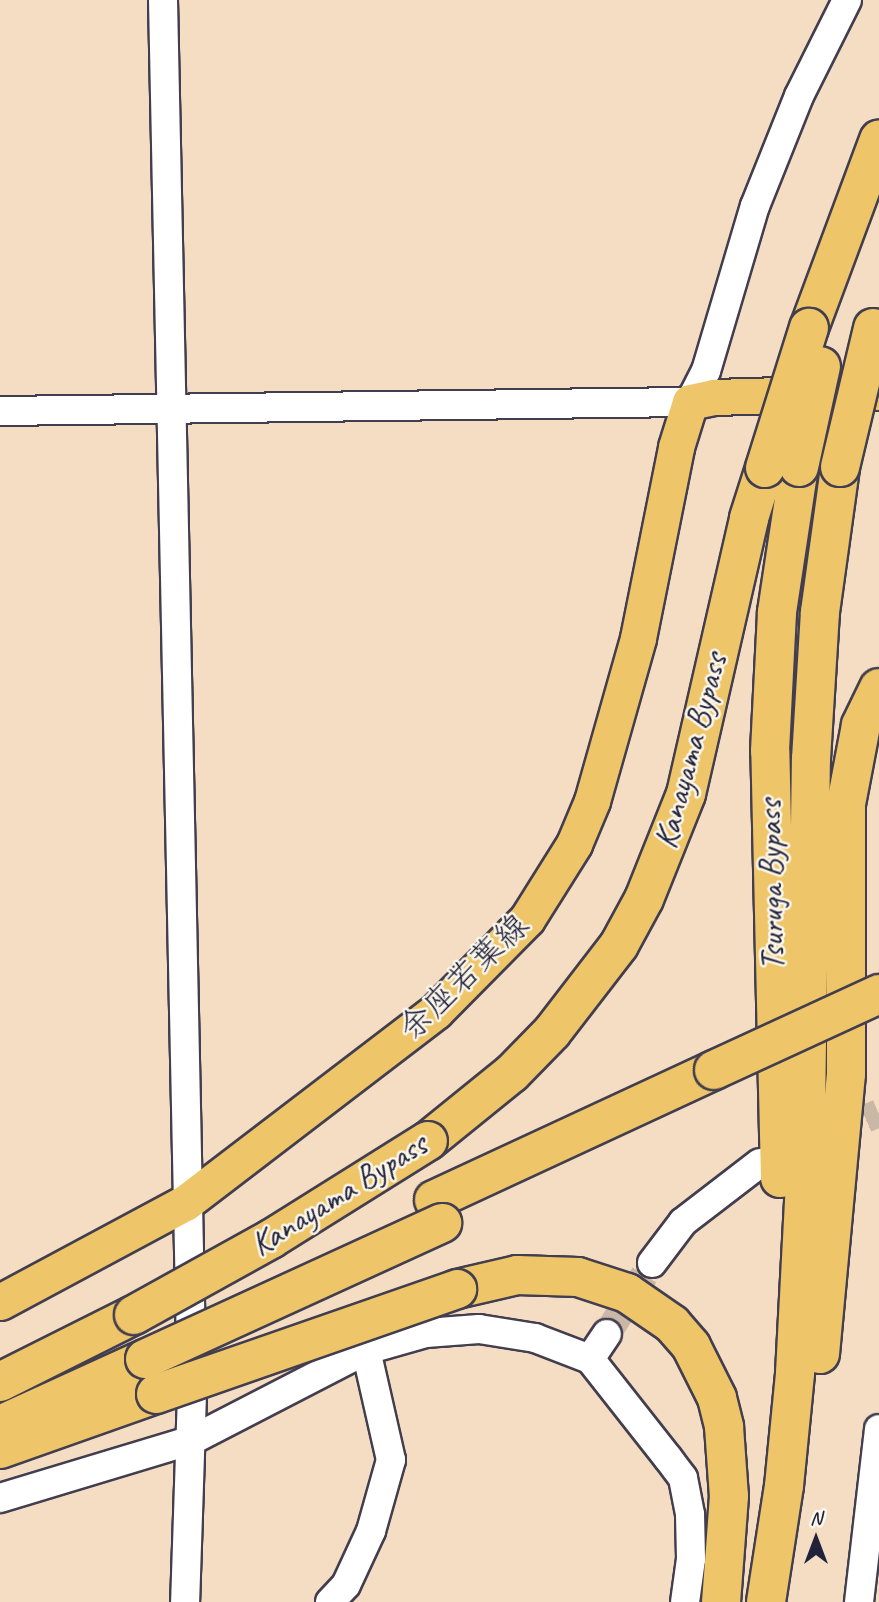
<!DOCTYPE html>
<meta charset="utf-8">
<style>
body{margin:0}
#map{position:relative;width:879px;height:1602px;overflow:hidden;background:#f4ddc2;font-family:Caveat,"Klee One",sans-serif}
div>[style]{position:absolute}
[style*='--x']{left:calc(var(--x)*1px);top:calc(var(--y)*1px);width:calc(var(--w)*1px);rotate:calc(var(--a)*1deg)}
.minor-tunnel>*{height:28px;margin-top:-14px;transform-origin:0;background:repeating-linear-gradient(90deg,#cab8a7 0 28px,transparent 0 42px)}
.roads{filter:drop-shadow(2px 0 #423e4f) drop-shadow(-2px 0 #423e4f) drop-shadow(0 2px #423e4f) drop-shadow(0 -2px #423e4f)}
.minor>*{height:28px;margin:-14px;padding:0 14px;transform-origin:14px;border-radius:14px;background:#fff}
.major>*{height:35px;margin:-17.5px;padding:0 17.5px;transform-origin:17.5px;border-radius:17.5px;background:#eec569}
.highway>*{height:38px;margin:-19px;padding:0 19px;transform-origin:19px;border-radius:19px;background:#eec569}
.bridges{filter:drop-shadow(2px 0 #423e4f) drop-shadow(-2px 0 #423e4f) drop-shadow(0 2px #423e4f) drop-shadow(0 -2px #423e4f)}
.highway-bridge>*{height:38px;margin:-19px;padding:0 19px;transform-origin:19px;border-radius:19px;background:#eec569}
span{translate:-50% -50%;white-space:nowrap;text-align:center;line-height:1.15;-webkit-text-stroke:5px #fbf7ec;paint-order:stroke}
.street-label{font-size:33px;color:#22223b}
.north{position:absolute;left:781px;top:1504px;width:70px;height:70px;-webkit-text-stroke:5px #fbf7ec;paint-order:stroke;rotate:0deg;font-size:19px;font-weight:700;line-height:28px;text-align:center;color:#22223b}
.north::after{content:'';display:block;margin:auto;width:24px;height:32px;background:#22223b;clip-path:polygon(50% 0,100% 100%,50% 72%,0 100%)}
</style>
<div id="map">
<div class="minor-tunnel">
<div style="--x:827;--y:1135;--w:56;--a:-22.9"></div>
<div style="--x:607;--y:1334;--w:84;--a:-57.6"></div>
</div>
<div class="roads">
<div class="minor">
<div style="--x:163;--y:0;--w:1394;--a:88.81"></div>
<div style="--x:192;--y:1394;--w:208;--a:91.9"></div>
<div style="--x:0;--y:411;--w:690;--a:-0.75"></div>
<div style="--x:690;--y:402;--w:35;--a:-63"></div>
<div style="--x:706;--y:371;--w:172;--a:-73.5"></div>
<div style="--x:755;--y:206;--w:118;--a:-68.2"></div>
<div style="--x:799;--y:96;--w:107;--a:-63.4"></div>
<div style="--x:652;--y:1263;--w:51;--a:-52.9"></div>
<div style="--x:683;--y:1222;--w:97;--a:-37.5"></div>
<div style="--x:590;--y:1359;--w:30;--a:-56"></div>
<div style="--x:0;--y:1498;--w:201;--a:-16.8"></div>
<div style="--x:192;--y:1440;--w:196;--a:-27.3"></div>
<div style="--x:366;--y:1350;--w:62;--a:-15.8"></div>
<div style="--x:426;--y:1333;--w:53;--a:-4.3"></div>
<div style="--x:479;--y:1329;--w:57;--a:9.1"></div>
<div style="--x:535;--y:1338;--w:59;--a:20.9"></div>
<div style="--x:590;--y:1359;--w:126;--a:51.8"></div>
<div style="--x:668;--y:1458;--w:25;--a:53"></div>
<div style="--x:683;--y:1478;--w:37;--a:79"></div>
<div style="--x:690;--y:1514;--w:45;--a:88.7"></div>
<div style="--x:691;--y:1559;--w:43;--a:97.9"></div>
<div style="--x:330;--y:1602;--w:23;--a:-47"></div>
<div style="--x:346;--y:1585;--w:60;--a:-65.2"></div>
<div style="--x:371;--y:1531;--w:74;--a:-74.3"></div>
<div style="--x:391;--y:1460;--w:113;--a:-102.8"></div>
<div style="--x:859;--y:1602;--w:174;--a:-83.4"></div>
</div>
<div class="major">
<div style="--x:0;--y:1302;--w:210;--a:-28.2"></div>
<div style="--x:185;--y:1203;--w:316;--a:-37.4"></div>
<div style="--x:436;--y:1011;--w:129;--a:-45.3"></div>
<div style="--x:527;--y:919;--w:89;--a:-57.9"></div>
<div style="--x:574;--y:844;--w:47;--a:-67.3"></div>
<div style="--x:592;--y:801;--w:169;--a:-74.2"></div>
<div style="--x:638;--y:638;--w:195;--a:-78.7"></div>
<div style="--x:676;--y:447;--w:47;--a:-72.7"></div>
<div style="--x:690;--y:402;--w:25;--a:-12"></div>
<div style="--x:714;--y:397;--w:165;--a:-1.7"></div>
</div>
<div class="highway">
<div style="--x:809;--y:328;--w:201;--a:-69.6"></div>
<div style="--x:428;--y:1141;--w:108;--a:-39"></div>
<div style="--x:512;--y:1073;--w:57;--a:-45.7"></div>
<div style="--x:552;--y:1032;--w:110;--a:-52.4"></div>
<div style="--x:619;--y:945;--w:52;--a:-61.5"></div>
<div style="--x:644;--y:899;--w:113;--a:-68.2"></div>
<div style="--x:686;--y:794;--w:283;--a:-77.1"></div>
<div style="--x:749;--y:518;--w:52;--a:-72.3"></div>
<div style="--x:780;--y:1178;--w:427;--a:-91.3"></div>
<div style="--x:770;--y:751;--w:139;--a:-87.1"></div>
<div style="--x:777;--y:612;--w:147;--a:-81.4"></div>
<div style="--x:434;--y:1200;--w:309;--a:-24.9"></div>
<div style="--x:457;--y:1289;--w:62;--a:-13.1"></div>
<div style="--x:517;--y:1275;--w:61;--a:1.9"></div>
<div style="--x:578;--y:1277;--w:52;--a:18.1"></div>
<div style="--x:627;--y:1293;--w:55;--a:34.6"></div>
<div style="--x:672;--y:1324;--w:29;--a:49"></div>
<div style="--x:691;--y:1346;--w:58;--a:63.4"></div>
<div style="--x:717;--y:1398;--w:30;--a:76"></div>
<div style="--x:724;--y:1427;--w:69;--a:85.9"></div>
<div style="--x:729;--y:1496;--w:106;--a:94.3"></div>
<div style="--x:820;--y:1354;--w:281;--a:-84.7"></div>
<div style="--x:846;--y:1074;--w:270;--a:-90"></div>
<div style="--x:846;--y:804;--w:80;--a:-79.2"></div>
<div style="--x:861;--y:725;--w:41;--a:-64.1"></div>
<div style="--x:0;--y:1382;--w:150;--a:-26.6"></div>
<div style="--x:0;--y:1425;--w:159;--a:-24.5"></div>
<div style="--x:0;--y:1449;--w:165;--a:-19.4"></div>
<div style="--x:766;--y:1602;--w:117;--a:-81.2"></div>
<div style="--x:784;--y:1486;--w:114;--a:-84.4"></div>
<div style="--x:795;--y:1373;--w:189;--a:-87"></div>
<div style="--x:805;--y:1184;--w:425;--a:-89.2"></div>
<div style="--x:811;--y:759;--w:147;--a:-86.5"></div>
<div style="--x:820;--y:612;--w:146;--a:-82.1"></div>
</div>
</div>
<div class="bridges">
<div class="highway-bridge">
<div style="--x:799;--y:467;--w:103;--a:-77.7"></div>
<div style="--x:840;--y:467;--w:143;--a:-76.6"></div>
<div style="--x:765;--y:468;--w:147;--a:-72.6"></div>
<div style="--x:714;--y:1070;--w:182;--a:-24.7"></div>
<div style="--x:134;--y:1315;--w:157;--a:-29"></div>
<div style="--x:271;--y:1239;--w:185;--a:-32"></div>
<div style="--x:145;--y:1359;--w:327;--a:-24.6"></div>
<div style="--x:156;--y:1394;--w:319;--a:-19.2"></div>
</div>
</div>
<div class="street-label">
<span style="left:691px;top:751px;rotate:-75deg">Kanayama Bypass</span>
<span style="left:772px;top:885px;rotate:-91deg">Tsuruga Bypass</span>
<span style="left:464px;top:977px;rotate:-44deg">余座若葉線</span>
<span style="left:339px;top:1195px;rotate:-32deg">Kanayama Bypass</span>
</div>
<div class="north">N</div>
</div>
